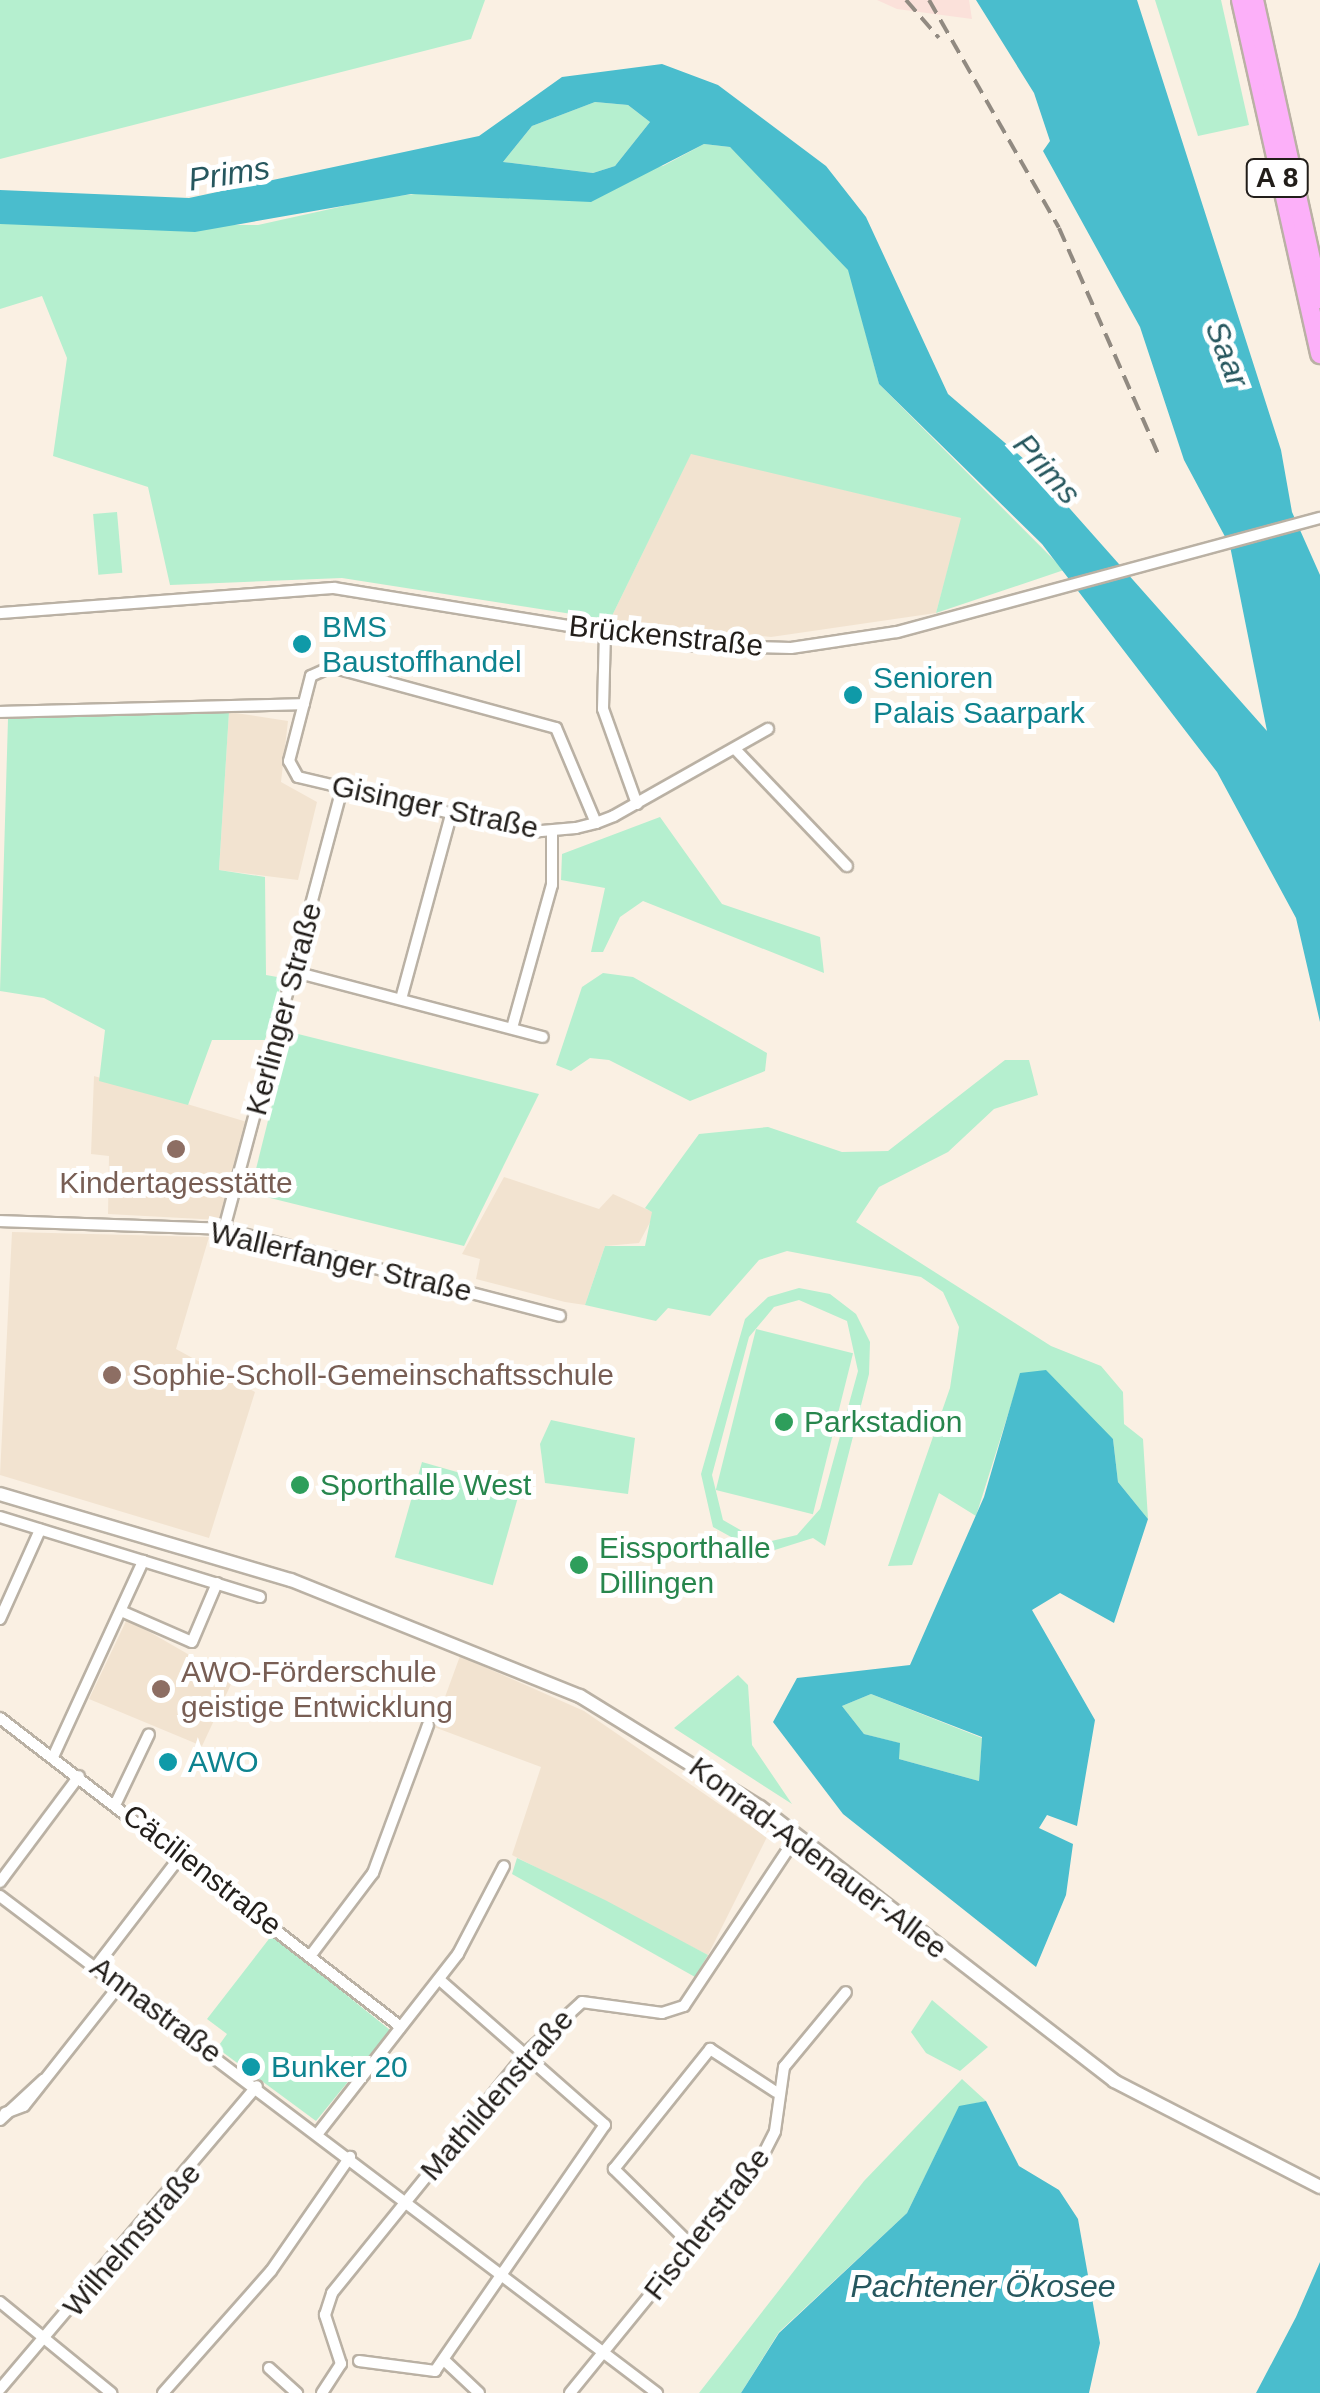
<!DOCTYPE html>
<meta charset="utf-8">
<style>
body{margin:0}
#map{position:relative;width:1320px;height:2393px;overflow:hidden;background:#faf0e3;font-family:Arial,sans-serif}
div>[style]{position:absolute}
[style*='--x']{left:calc(var(--x)*1px);top:calc(var(--y)*1px);width:calc(var(--w)*1px);rotate:calc(var(--a)*1deg)}
.built>*{inset:0;background:#f2e3d0}
.industrial>*{inset:0;background:#fbe1da}
.green>*{inset:0;background:#b5efcf;transform-origin:0 0}
.water>*{inset:0;background:#4abdcd}
.roads{filter:drop-shadow(2px 0 #bab1a4) drop-shadow(-2px 0 #bab1a4) drop-shadow(0 2px #bab1a4) drop-shadow(0 -2px #bab1a4)}
.minor>*{height:10px;margin:-5px;padding:0 5px;transform-origin:5px;border-radius:5px;background:#fff}
.tertiary>*{height:12px;margin:-6px;padding:0 6px;transform-origin:6px;border-radius:6px;background:#fff}
.motorway>*{height:18px;margin:-9px;padding:0 9px;transform-origin:9px;border-radius:9px;background:#fcb0f9}
.rail>*{height:4px;margin-top:-2px;transform-origin:0;background:repeating-linear-gradient(90deg,#918a81 0 15px,transparent 0 23px)}
.dots>*{width:28px;height:28px;translate:-50% -50%;box-sizing:border-box;border:5px solid #fff;border-radius:50%}
span{translate:-50% -50%;white-space:nowrap;text-align:center;line-height:1.15;-webkit-text-stroke:10px #fff;paint-order:stroke}
.shield-label span{padding:2px 8px;background:#fff;border:2px solid;border-radius:8px;-webkit-text-stroke-width:0}
.shield-label{font-size:28px;color:#221e1a;font-weight:700}
.culture-label{font-size:30px;color:#0d838f}
.left{translate:0 -50%;text-align:left}
.street-label{font-size:30px;color:#221e1a}
.education-label{font-size:30px;color:#785e54}
.leisure-label{font-size:30px;color:#27864d}
.water-label{font-size:32px;color:#26575e;font-style:italic}
</style>
<div id="map">
<div class="built">
<div style="clip-path:polygon(691px 453px,962px 518px,936px 613px,771px 637px,610px 620px)"></div>
<div style="clip-path:polygon(229px 712px,288px 721px,281px 782px,317px 802px,298px 880px,219px 870px)"></div>
<div style="clip-path:polygon(94px 1076px,247px 1122px,219px 1220px,108px 1214px,109px 1156px,91px 1154px)"></div>
<div style="clip-path:polygon(504px 1177px,599px 1209px,613px 1194px,655px 1213px,639px 1243px,605px 1246px,585px 1305px,565px 1302px,476px 1279px,480px 1259px,462px 1254px)"></div>
<div style="clip-path:polygon(12px 1232px,209px 1237px,176px 1349px,255px 1392px,209px 1538px,0 1475px)"></div>
<div style="clip-path:polygon(127px 1619px,233px 1680px,202px 1746px,89px 1699px)"></div>
<div style="clip-path:polygon(460px 1656px,584px 1711px,767px 1837px,708px 1955px,512px 1855px,541px 1767px,434px 1727px)"></div>
</div>
<div class="industrial">
<div style="clip-path:polygon(877px 0,969px 0,972px 19px,897px 9px)"></div>
</div>
<div class="green">
<div style="clip-path:polygon(0 0,485px 0,471px 39px,0 159px)"></div>
<div style="clip-path:polygon(1155px 0,1221px 0,1249px 125px,1198px 136px)"></div>
<div style="clip-path:polygon(595px 102px,628px 105px,650px 122px,615px 166px,593px 173px,503px 162px,532px 126px)"></div>
<div style="clip-path:polygon(704px 144px,730px 147px,820px 232px,849px 270px,879px 384px,1064px 570px,936px 613px,961px 518px,691px 454px,610px 620px,342px 578px,170px 585px,148px 487px,53px 456px,67px 358px,42px 296px,0 309px,0 224px,258px 225px,380px 198px,663px 166px)"></div>
<div style="left:117px;top:512px;width:61px;height:24px;rotate:85deg"></div>
<div style="clip-path:polygon(229px 712px,219px 870px,265px 877px,266px 975px,283px 978px,265px 1040px,212px 1040px,188px 1105px,99px 1081px,105px 1030px,44px 998px,0 991px,8px 719px)"></div>
<div style="clip-path:polygon(660px 817px,722px 904px,820px 937px,824px 973px,643px 901px,620px 917px,603px 952px,591px 952px,605px 888px,561px 880px,562px 854px)"></div>
<div style="clip-path:polygon(603px 973px,633px 977px,767px 1053px,765px 1071px,690px 1101px,609px 1060px,590px 1058px,571px 1071px,556px 1065px,582px 987px)"></div>
<div style="clip-path:polygon(290px 1032px,539px 1094px,464px 1246px,250px 1193px)"></div>
<div style="clip-path:polygon(1005px 1060px,1029px 1060px,1038px 1095px,994px 1109px,948px 1152px,879px 1187px,856px 1222px,1051px 1346px,1101px 1366px,1123px 1392px,1124px 1424px,1143px 1439px,1148px 1519px,1118px 1482px,1113px 1439px,1021px 1373px,976px 1516px,939px 1493px,912px 1565px,888px 1566px,950px 1388px,959px 1327px,943px 1292px,921px 1277px,787px 1251px,759px 1260px,710px 1316px,668px 1308px,656px 1321px,585px 1305px,605px 1246px,645px 1246px,652px 1212px,645px 1208px,699px 1134px,768px 1127px,842px 1152px,888px 1151px)"></div>
<div style="clip-path:polygon(evenodd,799px 1288px,830px 1294px,856px 1314px,870px 1342px,869px 1374px,825px 1546px,813px 1538px,762px 1554px,713px 1527px,701px 1474px,745px 1319px,768px 1297px,799px 1288px,799px 1300px,847px 1321px,858px 1371px,820px 1509px,797px 1535px,763px 1543px,723px 1520px,712px 1475px,749px 1337px,774px 1307px,799px 1300px)"></div>
<div style="left:756px;top:1329px;width:100px;height:166px;rotate:14deg"></div>
<div style="clip-path:polygon(551px 1420px,635px 1438px,628px 1494px,545px 1483px,540px 1444px)"></div>
<div style="left:422px;top:1462px;width:102px;height:99px;rotate:16deg"></div>
<div style="clip-path:polygon(738px 1675px,748px 1685px,752px 1745px,792px 1804px,674px 1728px)"></div>
<div style="clip-path:polygon(871px 1694px,982px 1738px,979px 1781px,899px 1759px,899px 1743px,864px 1734px,842px 1706px)"></div>
<div style="clip-path:polygon(517px 1858px,605px 1900px,708px 1955px,695px 1977px,512px 1874px)"></div>
<div style="clip-path:polygon(272px 1935px,390px 2030px,316px 2121px,217px 2048px,227px 2034px,207px 2019px)"></div>
<div style="clip-path:polygon(932px 2000px,988px 2047px,960px 2071px,926px 2053px,911px 2032px)"></div>
<div style="clip-path:polygon(962px 2079px,986px 2101px,959px 2107px,907px 2213px,779px 2332px,741px 2393px,699px 2393px,864px 2181px)"></div>
</div>
<div class="water">
<div style="clip-path:polygon(evenodd,976px 0,1137px 0,1281px 450px,1292px 512px,1320px 575px,1320px 1022px,1296px 918px,1217px 772px,1042px 544px,879px 384px,848px 270px,730px 147px,704px 144px,591px 202px,411px 194px,195px 232px,0 224px,0 190px,189px 198px,479px 136px,562px 77px,662px 64px,718px 85px,826px 166px,866px 217px,948px 394px,1032px 466px,1267px 731px,1230px 546px,1184px 460px,1140px 327px,1043px 151px,1050px 141px,1034px 93px,976px 0,595px 102px,628px 105px,650px 122px,615px 166px,593px 173px,503px 162px,532px 126px,595px 102px)"></div>
<div style="clip-path:polygon(evenodd,1046px 1370px,1113px 1439px,1118px 1482px,1148px 1519px,1114px 1623px,1060px 1593px,1032px 1610px,1095px 1720px,1077px 1826px,1047px 1815px,1039px 1828px,1073px 1844px,1066px 1895px,1036px 1967px,843px 1814px,773px 1722px,797px 1678px,910px 1665px,984px 1497px,1020px 1373px,1046px 1370px,871px 1694px,982px 1737px,979px 1781px,899px 1759px,900px 1743px,864px 1734px,842px 1706px,871px 1694px)"></div>
<div style="clip-path:polygon(986px 2101px,1019px 2166px,1059px 2190px,1078px 2219px,1100px 2343px,1089px 2393px,741px 2393px,779px 2333px,907px 2213px,959px 2106px)"></div>
<div style="clip-path:polygon(1320px 2262px,1320px 2393px,1256px 2393px,1296px 2317px)"></div>
</div>
<div class="roads">
<div class="minor">
<div style="--x:0;--y:613;--w:335;--a:-4.3"></div>
<div style="--x:334;--y:588;--w:356;--a:9.2"></div>
<div style="--x:685;--y:645;--w:106;--a:1.6"></div>
<div style="--x:791;--y:648;--w:107;--a:-8.6"></div>
<div style="--x:897;--y:632;--w:438;--a:-15.1"></div>
<div style="--x:605;--y:632;--w:77;--a:91.5"></div>
<div style="--x:603;--y:709;--w:101;--a:70.3"></div>
<div style="--x:0;--y:712;--w:304;--a:-1.5"></div>
<div style="--x:735;--y:749;--w:162;--a:46.3"></div>
<div style="--x:596;--y:823;--w:103;--a:-112.8"></div>
<div style="--x:556;--y:728;--w:233;--a:-164.8"></div>
<div style="--x:331;--y:667;--w:22;--a:156"></div>
<div style="--x:311;--y:676;--w:88;--a:104.5"></div>
<div style="--x:289;--y:761;--w:18;--a:61"></div>
<div style="--x:298;--y:777;--w:238;--a:13.3"></div>
<div style="--x:530;--y:832;--w:46;--a:-5"></div>
<div style="--x:576;--y:828;--w:21;--a:-14"></div>
<div style="--x:596;--y:823;--w:19;--a:-21"></div>
<div style="--x:614;--y:816;--w:177;--a:-29.5"></div>
<div style="--x:295;--y:972;--w:256;--a:14.7"></div>
<div style="--x:401;--y:999;--w:191;--a:-74.8"></div>
<div style="--x:512;--y:1028;--w:148;--a:-74.4"></div>
<div style="--x:552;--y:885;--w:52;--a:-90"></div>
<div style="--x:0;--y:1221;--w:224;--a:2"></div>
<div style="--x:224;--y:1229;--w:347;--a:14.5"></div>
<div style="--x:224;--y:1229;--w:457;--a:-75"></div>
<div style="--x:0;--y:1517;--w:272;--a:17.1"></div>
<div style="--x:121;--y:1611;--w:77;--a:23.6"></div>
<div style="--x:192;--y:1642;--w:64;--a:-67"></div>
<div style="--x:0;--y:1619;--w:98;--a:-65.8"></div>
<div style="--x:0;--y:1718;--w:506;--a:37.62"></div>
<div style="--x:53;--y:1757;--w:216;--a:-65.3"></div>
<div style="--x:116;--y:1803;--w:76;--a:-64.4"></div>
<div style="--x:0;--y:1882;--w:132;--a:-53.3"></div>
<div style="--x:0;--y:1896;--w:824;--a:37.11"></div>
<div style="--x:311;--y:1955;--w:103;--a:-52.9"></div>
<div style="--x:373;--y:1873;--w:158;--a:-69.6"></div>
<div style="--x:97;--y:1965;--w:141;--a:-52.5"></div>
<div style="--x:5;--y:2113;--w:20;--a:-20"></div>
<div style="--x:24;--y:2106;--w:157;--a:-51.7"></div>
<div style="--x:0;--y:2120;--w:59;--a:-42.9"></div>
<div style="--x:319;--y:2132;--w:226;--a:-52"></div>
<div style="--x:458;--y:1954;--w:99;--a:-62.4"></div>
<div style="--x:687;--y:2241;--w:103;--a:-135.4"></div>
<div style="--x:614;--y:2169;--w:154;--a:-51.3"></div>
<div style="--x:710;--y:2049;--w:79;--a:33.1"></div>
<div style="--x:0;--y:2302;--w:144;--a:39.3"></div>
<div style="--x:444;--y:2360;--w:48;--a:43.3"></div>
<div style="--x:359;--y:2361;--w:77;--a:7.5"></div>
<div style="--x:435;--y:2371;--w:299;--a:-55.4"></div>
<div style="--x:605;--y:2125;--w:221;--a:-138.7"></div>
<div style="--x:269;--y:2368;--w:38;--a:42"></div>
<div style="--x:0;--y:2389;--w:397;--a:-49.7"></div>
<div style="--x:163;--y:2393;--w:163;--a:-48.5"></div>
<div style="--x:271;--y:2271;--w:139;--a:-55.3"></div>
<div style="--x:322;--y:2393;--w:35;--a:-57"></div>
<div style="--x:341;--y:2364;--w:52;--a:-108.1"></div>
<div style="--x:325;--y:2315;--w:23;--a:-72"></div>
<div style="--x:332;--y:2293;--w:310;--a:-51"></div>
<div style="--x:527;--y:2052;--w:74;--a:-42.3"></div>
<div style="--x:582;--y:2002;--w:81;--a:7.8"></div>
<div style="--x:662;--y:2013;--w:23;--a:-18"></div>
<div style="--x:684;--y:2006;--w:204;--a:-56.4"></div>
<div style="--x:570;--y:2393;--w:302;--a:-50.8"></div>
<div style="--x:761;--y:2159;--w:31;--a:-63"></div>
<div style="--x:775;--y:2131;--w:65;--a:-82"></div>
<div style="--x:784;--y:2067;--w:97;--a:-50.4"></div>
</div>
<div class="tertiary">
<div style="--x:0;--y:1494;--w:303;--a:16.5"></div>
<div style="--x:291;--y:1580;--w:311;--a:21.9"></div>
<div style="--x:580;--y:1696;--w:211;--a:31.7"></div>
<div style="--x:760;--y:1807;--w:448;--a:37.7"></div>
<div style="--x:1114;--y:2081;--w:232;--a:27.2"></div>
</div>
<div class="motorway">
<div style="--x:1241;--y:0;--w:363;--a:77.4"></div>
<div style="--x:1254;--y:0;--w:306;--a:77.6"></div>
</div>
</div>
<div class="rail">
<div style="--x:906;--y:0;--w:50;--a:49"></div>
<div style="--x:929;--y:0;--w:262;--a:60.3"></div>
<div style="--x:1059;--y:228;--w:251;--a:66.3"></div>
</div>
<div class="dots">
<div style="left:302px;top:644px;background:#0f9aa8"></div>
<div style="left:853px;top:695px;background:#0f9aa8"></div>
<div style="left:176px;top:1149px;background:#8d6e63"></div>
<div style="left:112px;top:1375px;background:#8d6e63"></div>
<div style="left:784px;top:1422px;background:#2e9e5b"></div>
<div style="left:300px;top:1485px;background:#2e9e5b"></div>
<div style="left:579px;top:1565px;background:#2e9e5b"></div>
<div style="left:161px;top:1689px;background:#8d6e63"></div>
<div style="left:168px;top:1762px;background:#0f9aa8"></div>
<div style="left:251px;top:2067px;background:#0f9aa8"></div>
</div>
<div class="shield-label">
<span style="left:1277px;top:178px">A 8</span>
</div>
<div class="culture-label">
<span class="left" style="left:322px;top:644px">BMS<br>Baustoffhandel</span>
<span class="left" style="left:873px;top:695px">Senioren<br>Palais Saarpark</span>
<span class="left" style="left:188px;top:1762px">AWO</span>
<span class="left" style="left:271px;top:2067px">Bunker 20</span>
</div>
<div class="street-label">
<span style="left:666px;top:636px;rotate:6deg">Brückenstraße</span>
<span style="left:435px;top:807px;rotate:12deg">Gisinger Straße</span>
<span style="left:284px;top:1009px;rotate:-75deg">Kerlinger Straße</span>
<span style="left:341px;top:1262px;rotate:13deg">Wallerfanger Straße</span>
<span style="left:818px;top:1858px;rotate:37deg">Konrad-Adenauer-Allee</span>
<span style="left:202px;top:1870px;rotate:38deg">Cäcilienstraße</span>
<span style="left:156px;top:2010px;rotate:37deg">Annastraße</span>
<span style="left:497px;top:2095px;rotate:-49deg">Mathildenstraße</span>
<span style="left:707px;top:2224px;rotate:-52deg">Fischerstraße</span>
<span style="left:132px;top:2240px;rotate:-49deg">Wilhelmstraße</span>
</div>
<div class="education-label">
<span style="left:176px;top:1183px">Kindertagesstätte</span>
<span class="left" style="left:132px;top:1375px">Sophie-Scholl-Gemeinschaftsschule</span>
<span class="left" style="left:181px;top:1689px">AWO-Förderschule<br>geistige Entwicklung</span>
</div>
<div class="leisure-label">
<span class="left" style="left:804px;top:1422px">Parkstadion</span>
<span class="left" style="left:320px;top:1485px">Sporthalle West</span>
<span class="left" style="left:599px;top:1565px">Eissporthalle<br>Dillingen</span>
</div>
<div class="water-label">
<span style="left:229px;top:174px;rotate:-9deg">Prims</span>
<span style="left:1227px;top:354px;rotate:69deg">Saar</span>
<span style="left:1047px;top:469px;rotate:48deg">Prims</span>
<span style="left:983px;top:2286px">Pachtener Ökosee</span>
</div>
</div>
